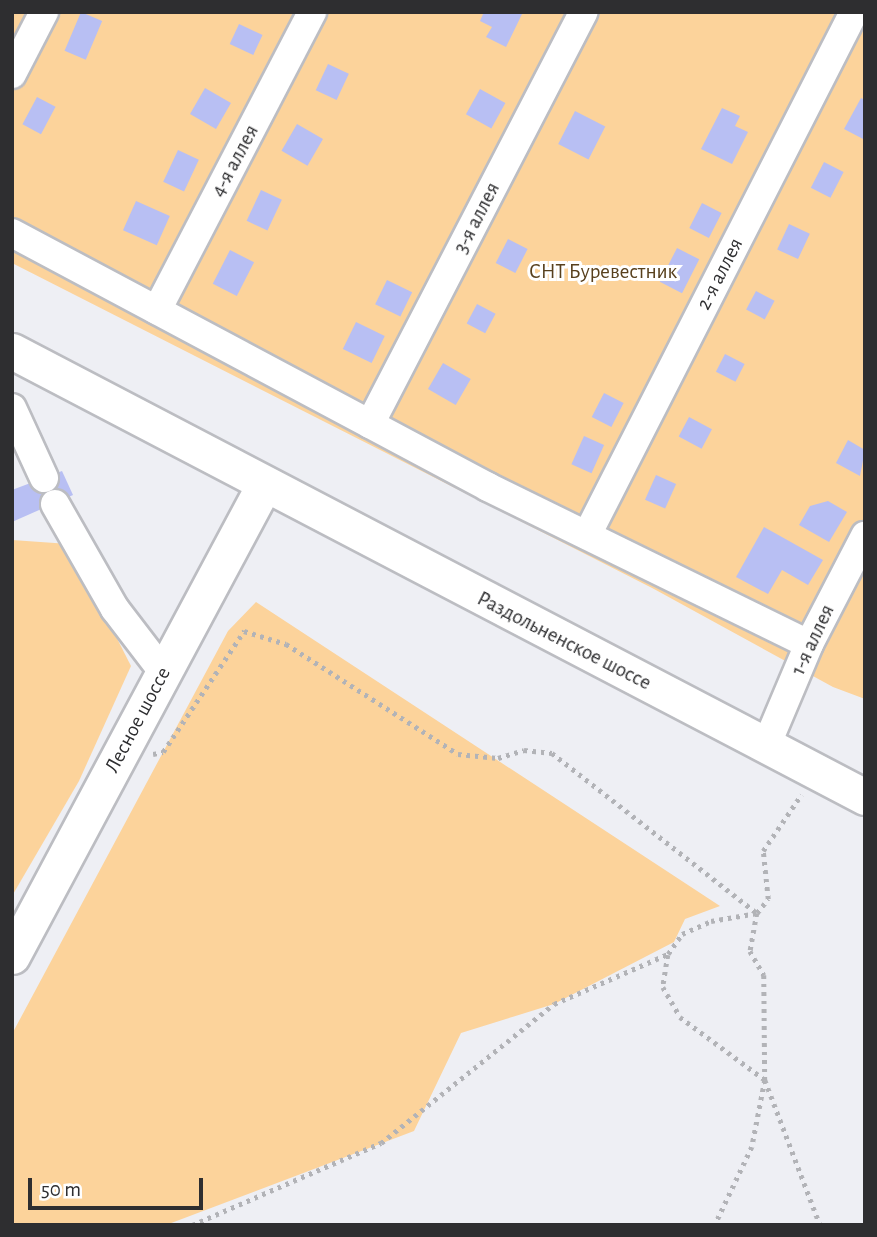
<!DOCTYPE html>
<meta charset="utf-8">
<style>
body{margin:0}
#map{position:relative;width:877px;height:1237px;overflow:hidden;background:#eeeff4;font-family:"Alegreya Sans",sans-serif}
div>[style]{position:absolute}
[style*='--x']{left:calc(var(--x)*1px);top:calc(var(--y)*1px);width:calc(var(--w)*1px);rotate:calc(var(--a)*1deg)}
.green>*{inset:0;background:#fcd39b}
.building>*{inset:0;background:#b8bff3;transform-origin:0 0}
.path>*{height:4.5px;margin-top:-2.25px;transform-origin:0;background:repeating-linear-gradient(90deg,#b2b3b7 0 3.5px,transparent 0 8.5px)}
.roads{filter:drop-shadow(2px 0 #bcbdc2) drop-shadow(-2px 0 #bcbdc2) drop-shadow(0 2px #bcbdc2) drop-shadow(0 -2px #bcbdc2)}
.minor>*{height:28px;margin:-14px;padding:0 14px;transform-origin:14px;border-radius:14px;background:#fff}
.major>*{height:35px;margin:-17.5px;padding:0 17.5px;transform-origin:17.5px;border-radius:17.5px;background:#fff}
span{translate:-50% -50%;white-space:nowrap;text-align:center;line-height:1.15;-webkit-text-stroke:6px #fff;paint-order:stroke}
.street-label{font-size:21px;color:#2e2e30}
.park-label{font-size:21px;color:#58401d}
.frame{position:absolute;inset:0;border:14px solid #2e2e30;pointer-events:none}
.scale{position:absolute;left:28px;top:1178px;width:175px;height:32px;box-sizing:border-box;border:4px solid #2e2e30;border-top:0;padding-left:9px;font-size:21px;line-height:24px;white-space:nowrap;color:#2e2e30;-webkit-text-stroke:5px #fff;paint-order:stroke}
</style>
<div id="map">
<div class="green">
<div style="clip-path:polygon(12px 12px,865px 12px,865px 699px,833px 687px,654px 589px,12px 263px)"></div>
<div style="clip-path:polygon(12px 540px,69px 544px,131px 666px,79px 781px,12px 896px)"></div>
<div style="clip-path:polygon(256px 602px,720px 906px,685px 919px,674px 942px,554px 1004px,461px 1033px,414px 1131px,166px 1225px,12px 1225px,12px 1034px,228px 631px)"></div>
</div>
<div class="building">
<div style="left:81px;top:12px;width:23px;height:42px;rotate:23deg"></div>
<div style="clip-path:polygon(484px 12px,523px 12px,506px 47px,486px 37px,492px 27px,480px 21px)"></div>
<div style="left:239px;top:24px;width:26px;height:22px;rotate:25deg"></div>
<div style="left:328px;top:64px;width:23px;height:29px;rotate:25deg"></div>
<div style="left:205px;top:88px;width:30px;height:30px;rotate:30deg"></div>
<div style="left:480px;top:89px;width:29px;height:29px;rotate:29deg"></div>
<div style="left:37px;top:97px;width:21px;height:31px;rotate:28deg"></div>
<div style="clip-path:polygon(861px 98px,865px 100px,865px 140px,844px 129px)"></div>
<div style="clip-path:polygon(722px 108px,740px 116px,735px 126px,748px 132px,732px 164px,701px 149px)"></div>
<div style="left:575px;top:111px;width:34px;height:37px;rotate:27deg"></div>
<div style="left:297px;top:124px;width:30px;height:31px;rotate:30deg"></div>
<div style="left:178px;top:150px;width:23px;height:35px;rotate:25deg"></div>
<div style="left:824px;top:162px;width:22px;height:29px;rotate:27deg"></div>
<div style="left:261px;top:190px;width:23px;height:34px;rotate:25deg"></div>
<div style="left:136px;top:201px;width:37px;height:32px;rotate:24deg"></div>
<div style="left:702px;top:203px;width:22px;height:28px;rotate:27deg"></div>
<div style="left:789px;top:224px;width:23px;height:28px;rotate:25deg"></div>
<div style="left:508px;top:239px;width:22px;height:27px;rotate:27deg"></div>
<div style="left:677px;top:248px;width:25px;height:38px;rotate:27deg"></div>
<div style="left:230px;top:250px;width:27px;height:38px;rotate:27deg"></div>
<div style="left:387px;top:280px;width:28px;height:27px;rotate:26deg"></div>
<div style="left:756px;top:291px;width:21px;height:21px;rotate:28deg"></div>
<div style="left:477px;top:304px;width:21px;height:22px;rotate:28deg"></div>
<div style="left:356px;top:322px;width:32px;height:30px;rotate:26deg"></div>
<div style="left:725px;top:354px;width:22px;height:20px;rotate:27deg"></div>
<div style="left:443px;top:363px;width:32px;height:30px;rotate:30deg"></div>
<div style="left:604px;top:393px;width:22px;height:27px;rotate:27deg"></div>
<div style="left:689px;top:417px;width:26px;height:22px;rotate:28deg"></div>
<div style="left:584px;top:436px;width:22px;height:31px;rotate:24deg"></div>
<div style="clip-path:polygon(848px 440px,865px 450px,860px 476px,836px 463px)"></div>
<div style="clip-path:polygon(62px 471px,73px 495px,12px 522px,12px 490px)"></div>
<div style="left:656px;top:475px;width:22px;height:27px;rotate:24deg"></div>
<div style="clip-path:polygon(828px 501px,847px 512px,829px 542px,799px 525px,810px 506px)"></div>
<div style="clip-path:polygon(764px 527px,823px 560px,808px 585px,782px 570px,768px 594px,736px 577px)"></div>
</div>
<div class="path">
<div style="--x:153;--y:754;--w:10;--a:-11"></div>
<div style="--x:163;--y:752;--w:146;--a:-56.2"></div>
<div style="--x:244;--y:631;--w:44;--a:17.2"></div>
<div style="--x:286;--y:644;--w:204;--a:32.6"></div>
<div style="--x:458;--y:754;--w:40;--a:5.7"></div>
<div style="--x:498;--y:758;--w:27;--a:-17"></div>
<div style="--x:524;--y:750;--w:28;--a:6"></div>
<div style="--x:552;--y:753;--w:260;--a:38"></div>
<div style="--x:757;--y:913;--w:39;--a:100"></div>
<div style="--x:750;--y:951;--w:28;--a:60"></div>
<div style="--x:764;--y:975;--w:105;--a:89.5"></div>
<div style="--x:765;--y:1080;--w:68;--a:101"></div>
<div style="--x:752;--y:1147;--w:86;--a:115.4"></div>
<div style="--x:668;--y:955;--w:32;--a:99"></div>
<div style="--x:663;--y:987;--w:34;--a:60"></div>
<div style="--x:680;--y:1017;--w:106;--a:36.5"></div>
<div style="--x:765;--y:1080;--w:155;--a:69.2"></div>
<div style="--x:192;--y:1225;--w:206;--a:-23.5"></div>
<div style="--x:381;--y:1143;--w:222;--a:-38.8"></div>
<div style="--x:554;--y:1004;--w:124;--a:-23.7"></div>
<div style="--x:668;--y:954;--w:24;--a:-55"></div>
<div style="--x:682;--y:934;--w:32;--a:-24"></div>
<div style="--x:711;--y:921;--w:47;--a:-9.9"></div>
<div style="--x:757;--y:913;--w:18;--a:-52"></div>
<div style="--x:768;--y:899;--w:48;--a:-95.9"></div>
<div style="--x:763;--y:851;--w:68;--a:-55.8"></div>
</div>
<div class="roads">
<div class="minor">
<div style="--x:12;--y:74;--w:70;--a:-62.7"></div>
<div style="--x:12;--y:233;--w:540;--a:28.08"></div>
<div style="--x:488;--y:487;--w:357;--a:26.1"></div>
<div style="--x:157;--y:310;--w:336;--a:-62.5"></div>
<div style="--x:12;--y:408;--w:77;--a:65.4"></div>
<div style="--x:370;--y:424;--w:464;--a:-62.6"></div>
<div style="--x:55;--y:504;--w:121;--a:60.3"></div>
<div style="--x:115;--y:609;--w:81;--a:52.6"></div>
<div style="--x:587;--y:535;--w:587;--a:-62.95"></div>
<div style="--x:766;--y:746;--w:111;--a:-67.1"></div>
<div style="--x:809;--y:644;--w:122;--a:-62.6"></div>
</div>
<div class="major">
<div style="--x:12;--y:351;--w:963;--a:27.6"></div>
<div style="--x:12;--y:956;--w:534;--a:-61.85"></div>
</div>
</div>
<div class="street-label">
<span style="left:235px;top:161px;rotate:-62deg">4-я аллея</span>
<span style="left:477px;top:218px;rotate:-63deg">3-я аллея</span>
<span style="left:720px;top:274px;rotate:-63deg">2-я аллея</span>
<span style="left:813px;top:640px;rotate:-65deg">1-я аллея</span>
<span style="left:564px;top:641px;rotate:27deg">Раздольненское шоссе</span>
<span style="left:138px;top:720px;rotate:-62deg">Лесное шоссе</span>
</div>
<div class="park-label">
<span style="left:603px;top:272px">СНТ Буревестник</span>
</div>
<div class="frame"></div>
<div class="scale">50 m</div>
</div>
